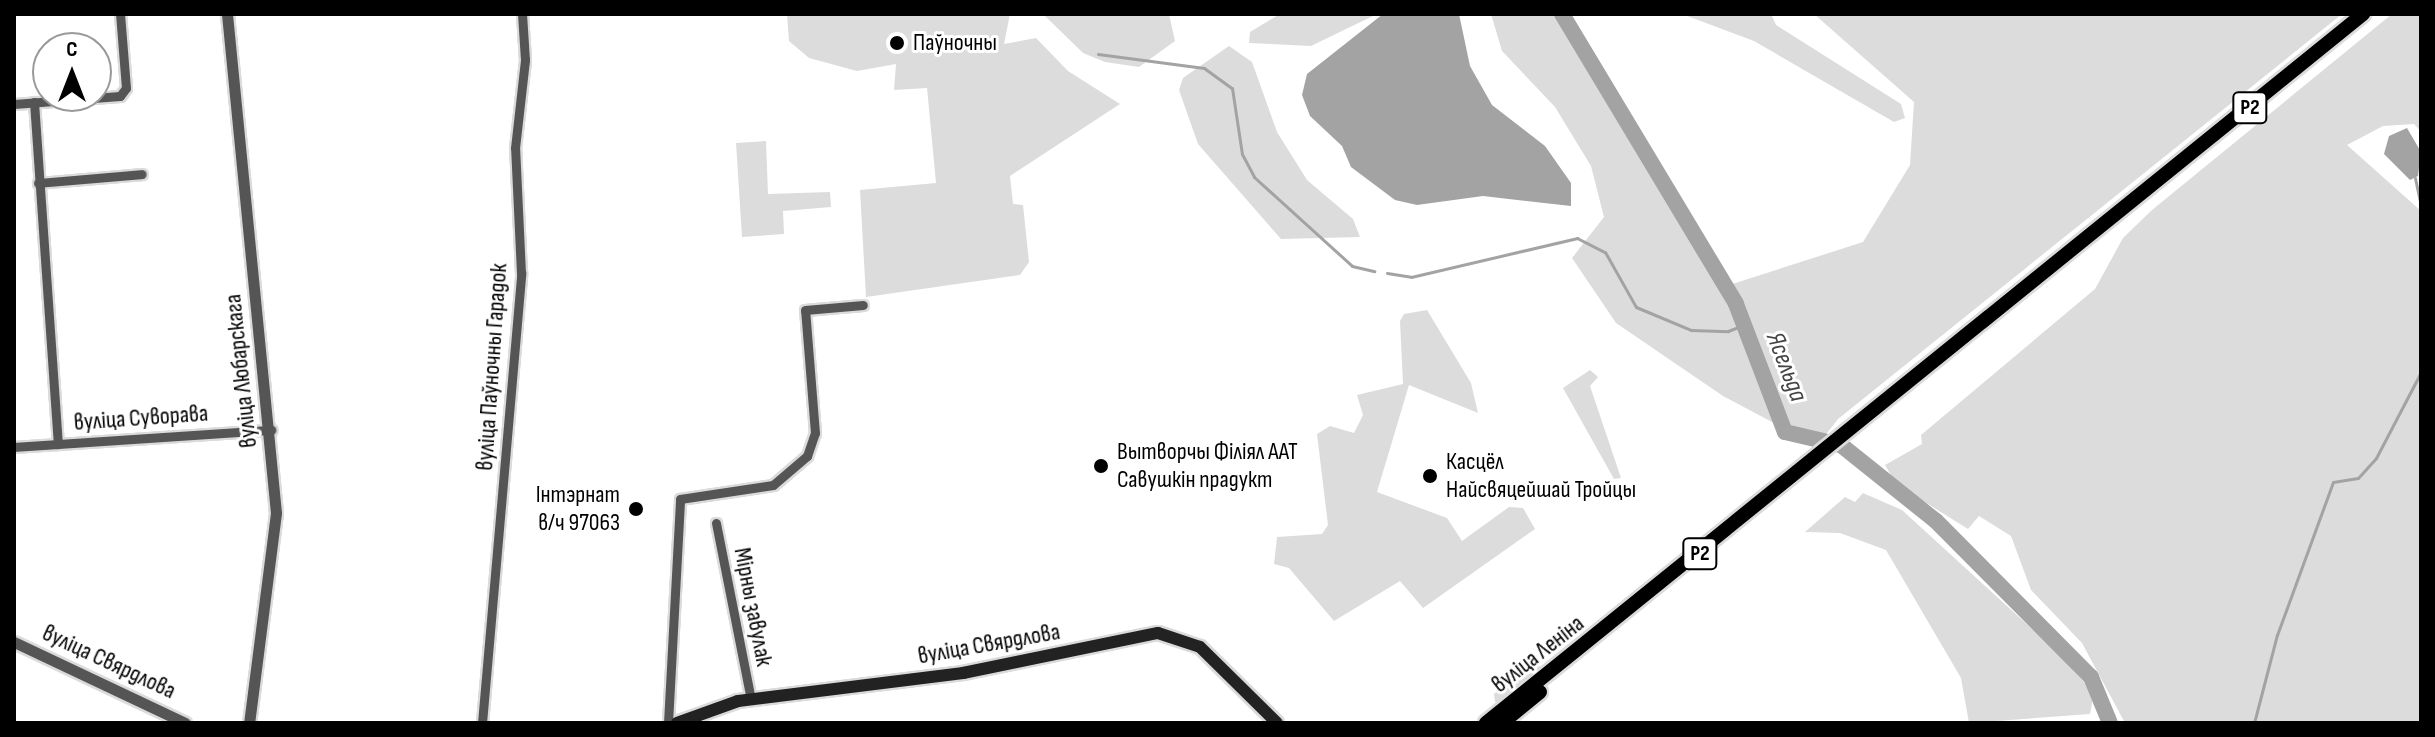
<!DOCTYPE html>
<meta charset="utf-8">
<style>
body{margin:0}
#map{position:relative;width:2435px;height:737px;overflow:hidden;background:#fff;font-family:"Sofia Sans Condensed",sans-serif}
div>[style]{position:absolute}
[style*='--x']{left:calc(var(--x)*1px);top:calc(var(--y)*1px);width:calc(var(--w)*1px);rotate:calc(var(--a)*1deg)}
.green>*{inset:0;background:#dcdcdc}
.water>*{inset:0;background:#a3a3a3}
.stream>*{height:3px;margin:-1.5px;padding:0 1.5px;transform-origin:1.5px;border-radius:1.5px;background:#a3a3a3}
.river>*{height:16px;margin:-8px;padding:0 8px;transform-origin:8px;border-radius:8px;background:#a3a3a3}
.roads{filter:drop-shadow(2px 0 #dbdbdb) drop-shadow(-2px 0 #dbdbdb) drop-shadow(0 2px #dbdbdb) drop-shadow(0 -2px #dbdbdb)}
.minor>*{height:9px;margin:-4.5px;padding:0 4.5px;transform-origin:4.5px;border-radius:4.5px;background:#555}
.tertiary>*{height:11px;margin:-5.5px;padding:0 5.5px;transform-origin:5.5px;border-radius:5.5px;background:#555}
.secondary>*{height:12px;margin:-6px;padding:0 6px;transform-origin:6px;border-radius:6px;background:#222}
.primary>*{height:14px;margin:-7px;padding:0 7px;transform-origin:7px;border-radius:7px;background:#000}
.dots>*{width:22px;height:22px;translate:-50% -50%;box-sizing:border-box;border:4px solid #fff;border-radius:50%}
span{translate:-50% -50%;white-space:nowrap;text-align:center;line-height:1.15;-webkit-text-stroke:6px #fff;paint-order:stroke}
.shield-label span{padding:2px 6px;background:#fff;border:2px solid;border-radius:6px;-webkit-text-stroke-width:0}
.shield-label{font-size:22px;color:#000;font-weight:700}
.poi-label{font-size:24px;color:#000}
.left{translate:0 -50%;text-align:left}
.right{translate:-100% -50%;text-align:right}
.street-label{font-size:24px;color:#000}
.water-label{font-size:26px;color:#444;font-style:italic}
.frame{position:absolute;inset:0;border:16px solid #000;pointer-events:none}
.north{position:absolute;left:32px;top:32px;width:80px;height:80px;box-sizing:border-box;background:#fff;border:2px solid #999;border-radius:50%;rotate:0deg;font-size:22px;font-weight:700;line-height:32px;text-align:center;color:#000}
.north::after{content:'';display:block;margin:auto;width:28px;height:36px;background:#000;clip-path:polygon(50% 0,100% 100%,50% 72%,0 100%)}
</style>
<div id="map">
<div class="green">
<div style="clip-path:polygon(787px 14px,1010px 14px,1004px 44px,1036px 38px,1068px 71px,1120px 104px,1010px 176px,1013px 204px,1023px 205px,1029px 262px,1020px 275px,866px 297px,860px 190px,936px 183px,927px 88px,894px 90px,896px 64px,857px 71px,809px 58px,789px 41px)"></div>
<div style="clip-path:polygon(1043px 14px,1169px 14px,1175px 41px,1139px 67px,1105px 62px,1083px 53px)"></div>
<div style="clip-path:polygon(1280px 14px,1377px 14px,1311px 46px,1249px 43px,1250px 32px)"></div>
<div style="clip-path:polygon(1491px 14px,1562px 14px,1726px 286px,1863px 242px,1910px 165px,1914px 102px,1814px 14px,2342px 14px,1838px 419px,1820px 442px,1810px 442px,1723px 396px,1616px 323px,1572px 258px,1604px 217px,1591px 166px,1555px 107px,1502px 51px)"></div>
<div style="clip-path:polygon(1682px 14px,1771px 14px,1776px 25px,1901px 104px,1905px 118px,1894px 122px,1754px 41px)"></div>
<div style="clip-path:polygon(2392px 14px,2421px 14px,2421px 132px,2414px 124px,2383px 126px,2347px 145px,2421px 211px,2421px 723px,2125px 723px,2082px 643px,2031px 590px,2011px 536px,1979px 516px,1968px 529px,1896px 484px,1885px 465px,1922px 444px,1921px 435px,2095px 289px,2123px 238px,2152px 210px)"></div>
<div style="clip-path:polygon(1229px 46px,1252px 62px,1277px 132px,1307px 180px,1353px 219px,1360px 237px,1281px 239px,1198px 144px,1179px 90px,1183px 78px)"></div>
<div style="clip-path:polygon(766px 141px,768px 194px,830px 192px,831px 207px,783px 211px,784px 234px,742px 237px,736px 143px)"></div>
<div style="clip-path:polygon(1427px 310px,1471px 383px,1478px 413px,1409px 385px,1377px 492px,1447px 518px,1462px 541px,1509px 507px,1523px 508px,1535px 529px,1423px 608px,1400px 581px,1334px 621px,1289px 568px,1274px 564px,1277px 537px,1322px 534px,1328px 525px,1317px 434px,1330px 426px,1354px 433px,1363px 415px,1357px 395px,1403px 384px,1400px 321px,1404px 314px)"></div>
<div style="clip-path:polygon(1590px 370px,1598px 377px,1590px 386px,1621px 478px,1614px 479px,1563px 388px)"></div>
<div style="clip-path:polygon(1863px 493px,1902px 510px,2053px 648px,2094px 693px,2090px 714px,1969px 723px,1961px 678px,1886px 550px,1840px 533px,1805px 532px,1845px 497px,1855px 502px)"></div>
<div style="clip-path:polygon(1534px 660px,1544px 671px,1503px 704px,1495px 702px,1494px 694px)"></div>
</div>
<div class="water">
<div style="clip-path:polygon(1383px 14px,1459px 14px,1470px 66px,1492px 105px,1545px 146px,1571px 183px,1571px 206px,1483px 196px,1417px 205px,1395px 200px,1351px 167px,1342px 146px,1310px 116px,1302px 95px,1307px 74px)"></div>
<div style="clip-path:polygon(2407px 128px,2421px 152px,2418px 176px,2410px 180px,2384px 154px,2389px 136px)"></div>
</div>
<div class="stream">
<div style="--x:1098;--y:54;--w:107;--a:7.5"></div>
<div style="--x:1204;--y:68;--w:34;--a:36"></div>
<div style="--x:1232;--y:88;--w:67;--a:81.4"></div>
<div style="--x:1242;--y:154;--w:26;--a:62"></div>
<div style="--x:1254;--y:177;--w:132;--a:42.2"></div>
<div style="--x:1352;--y:266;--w:23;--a:13"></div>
<div style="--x:2415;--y:178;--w:29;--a:78"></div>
<div style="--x:1387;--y:273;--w:24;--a:9"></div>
<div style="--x:1411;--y:277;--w:171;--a:-13.2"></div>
<div style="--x:1577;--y:238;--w:31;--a:27"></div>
<div style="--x:1605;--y:252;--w:63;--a:60.6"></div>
<div style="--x:1636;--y:307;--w:60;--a:22.7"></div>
<div style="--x:1691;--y:330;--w:37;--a:2"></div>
<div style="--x:1728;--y:331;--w:19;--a:-21"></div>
<div style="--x:2254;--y:723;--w:91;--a:-75.4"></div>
<div style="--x:2277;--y:635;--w:163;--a:-69.9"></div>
<div style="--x:2333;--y:482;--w:25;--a:-9"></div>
<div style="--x:2358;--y:478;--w:27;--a:-48"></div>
<div style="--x:2376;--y:458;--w:97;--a:-62.4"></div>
</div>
<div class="river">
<div style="--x:1562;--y:14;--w:338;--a:59"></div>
<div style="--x:1736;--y:304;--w:137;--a:69.1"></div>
<div style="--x:1785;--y:432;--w:57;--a:13.1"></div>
<div style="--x:1841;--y:445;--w:122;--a:38.7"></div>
<div style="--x:1936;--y:521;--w:220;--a:45.2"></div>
<div style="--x:2091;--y:677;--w:50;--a:67.6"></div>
</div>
<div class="roads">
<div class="minor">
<div style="--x:34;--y:102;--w:343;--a:86"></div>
<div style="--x:14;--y:104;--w:106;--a:-4.3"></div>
<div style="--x:120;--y:96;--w:10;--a:-53"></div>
<div style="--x:126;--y:88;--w:74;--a:-94.6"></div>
<div style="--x:38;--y:183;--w:104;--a:-4.9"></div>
<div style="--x:14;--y:447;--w:258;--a:-3.8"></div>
<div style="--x:716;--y:523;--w:179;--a:78.8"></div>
<div style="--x:482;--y:723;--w:452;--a:-85"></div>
<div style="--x:521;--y:273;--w:125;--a:-92.7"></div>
<div style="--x:515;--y:148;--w:89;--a:-83.5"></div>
<div style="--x:525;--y:60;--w:46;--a:-93.7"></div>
<div style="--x:668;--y:723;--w:224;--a:-86.9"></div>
<div style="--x:680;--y:499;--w:94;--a:-8.6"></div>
<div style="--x:773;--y:485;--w:45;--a:-40.5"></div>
<div style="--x:807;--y:456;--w:24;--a:-71"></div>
<div style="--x:815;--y:433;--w:123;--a:-94.6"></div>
<div style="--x:805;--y:310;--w:58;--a:-4.9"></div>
</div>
<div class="tertiary">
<div style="--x:227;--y:14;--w:501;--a:84.39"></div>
<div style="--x:276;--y:513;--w:212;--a:97.3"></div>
<div style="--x:14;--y:642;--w:189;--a:25.3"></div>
</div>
<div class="secondary">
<div style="--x:677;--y:723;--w:65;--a:-19.8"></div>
<div style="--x:738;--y:701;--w:227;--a:-7.1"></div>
<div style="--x:963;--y:673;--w:199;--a:-11.6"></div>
<div style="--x:1158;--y:633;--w:44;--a:18.4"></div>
<div style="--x:1200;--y:647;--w:108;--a:44.6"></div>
</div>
<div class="primary">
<div style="--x:1486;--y:723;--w:1128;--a:-38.95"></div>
<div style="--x:1502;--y:723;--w:49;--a:-39.2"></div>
</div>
</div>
<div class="dots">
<div style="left:897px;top:43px;background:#000"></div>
<div style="left:1101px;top:466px;background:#000"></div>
<div style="left:1430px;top:476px;background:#000"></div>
<div style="left:636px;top:509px;background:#000"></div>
</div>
<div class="shield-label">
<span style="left:2250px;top:108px">Р2</span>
<span style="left:1700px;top:554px">Р2</span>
</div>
<div class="poi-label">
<span class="left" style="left:913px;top:43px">Паўночны</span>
<span class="left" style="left:1117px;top:466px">Вытворчы Філіял ААТ<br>Савушкін прадукт</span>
<span class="left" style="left:1446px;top:476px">Касцёл<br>Найсвяцейшай Тройцы</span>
<span class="right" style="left:620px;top:509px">Інтэрнат<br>в/ч 97063</span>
</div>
<div class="street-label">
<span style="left:492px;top:367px;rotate:-86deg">вуліца Паўночны Гарадок</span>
<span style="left:241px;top:371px;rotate:-96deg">вуліца Любарскага</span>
<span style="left:141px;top:418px;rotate:-4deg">вуліца Суворава</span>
<span style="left:753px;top:607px;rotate:79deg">Мірны завулак</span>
<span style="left:989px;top:644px;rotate:-10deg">вуліца Свярдлова</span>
<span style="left:1538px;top:654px;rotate:-38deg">вуліца Леніна</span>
<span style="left:109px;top:662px;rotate:25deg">вуліца Свярдлова</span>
</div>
<div class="water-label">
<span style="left:1786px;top:367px;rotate:69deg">Ясельда</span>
</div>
<div class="frame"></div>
<div class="north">С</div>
</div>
